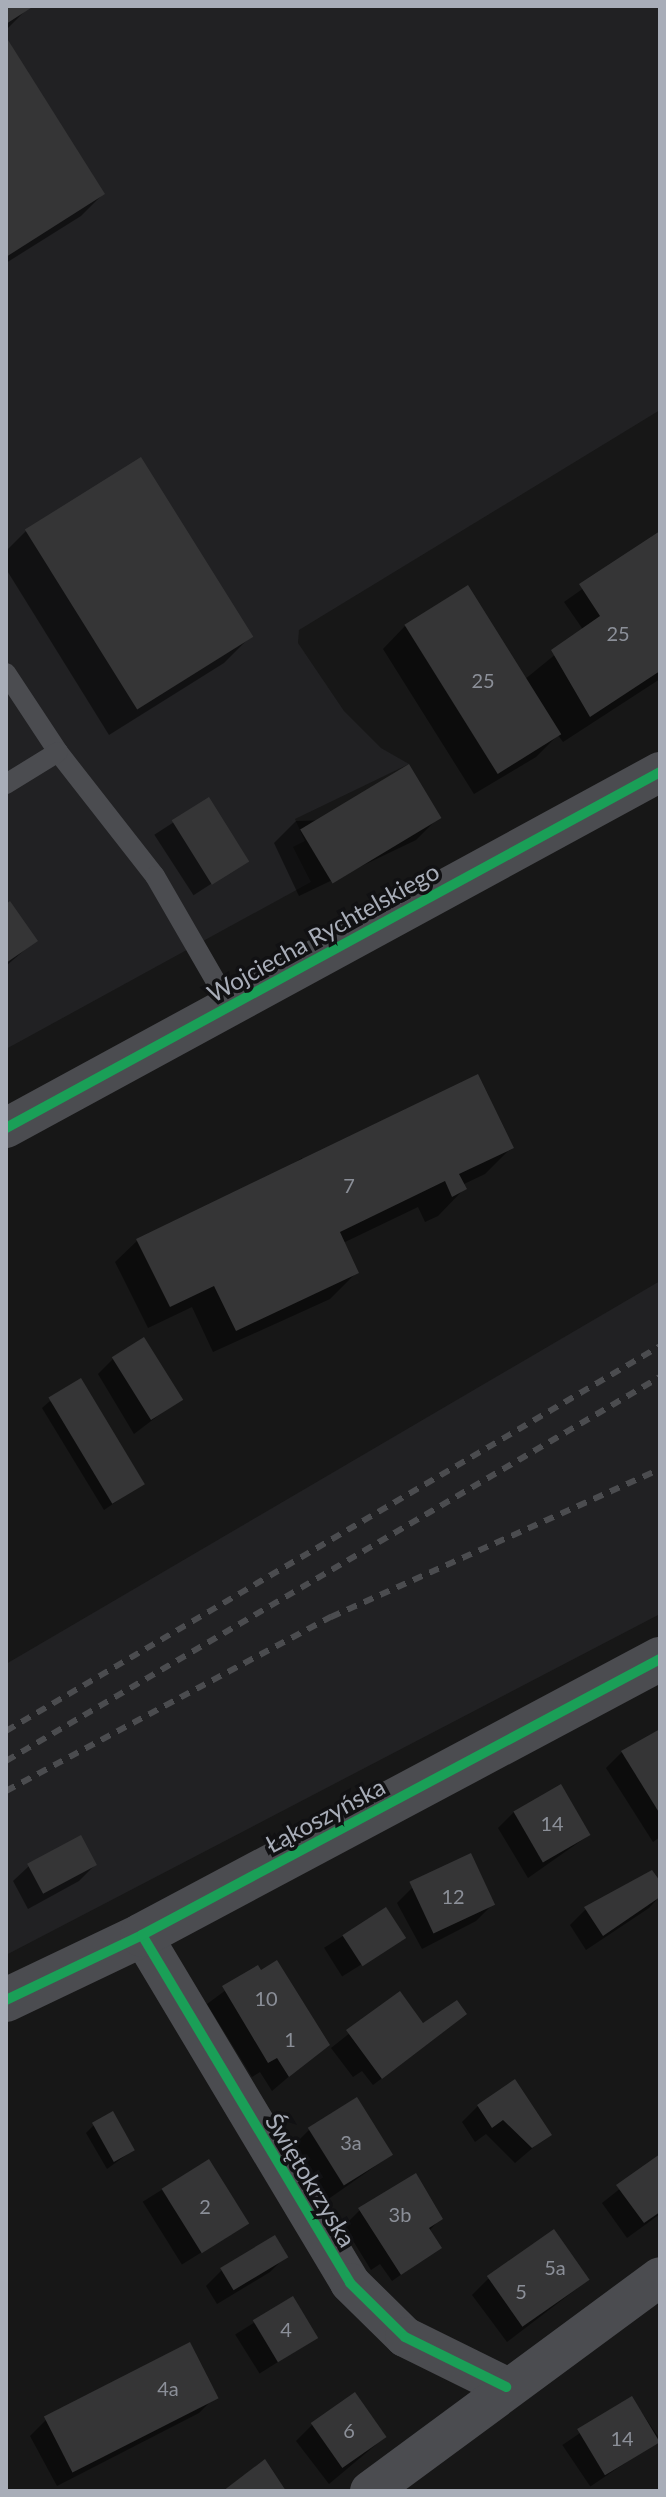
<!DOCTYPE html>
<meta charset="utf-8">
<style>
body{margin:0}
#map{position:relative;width:666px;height:2497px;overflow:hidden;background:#171717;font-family:Lato,sans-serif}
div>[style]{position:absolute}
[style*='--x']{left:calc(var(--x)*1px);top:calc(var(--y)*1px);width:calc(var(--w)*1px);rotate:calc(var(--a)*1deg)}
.built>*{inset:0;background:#212123}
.shadow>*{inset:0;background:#0007;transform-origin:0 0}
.building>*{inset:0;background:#353536;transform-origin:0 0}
.service>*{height:20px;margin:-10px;padding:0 10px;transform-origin:10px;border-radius:10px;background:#4b4c50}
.minor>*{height:40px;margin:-20px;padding:0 20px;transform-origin:20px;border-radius:20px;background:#4b4c50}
.tertiary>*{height:44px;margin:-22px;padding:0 22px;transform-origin:22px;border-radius:22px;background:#4b4c50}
.rail>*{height:6px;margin-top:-3px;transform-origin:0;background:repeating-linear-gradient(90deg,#4b4c4f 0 10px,transparent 0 18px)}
.cycleway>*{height:10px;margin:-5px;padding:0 5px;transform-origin:5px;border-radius:5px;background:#1a9f57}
span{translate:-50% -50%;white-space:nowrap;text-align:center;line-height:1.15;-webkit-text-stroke:7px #111113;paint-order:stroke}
.number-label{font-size:20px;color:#8b8f98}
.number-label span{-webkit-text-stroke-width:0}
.street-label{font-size:24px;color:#a8adb8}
.frame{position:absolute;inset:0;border:8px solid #a8adb8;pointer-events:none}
</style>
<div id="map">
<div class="built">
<div style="clip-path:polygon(6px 6px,660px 6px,660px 410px,299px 630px,298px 643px,344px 711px,381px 748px,409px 764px,295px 819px,305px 841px,293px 847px,311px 882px,6px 1049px)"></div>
<div style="clip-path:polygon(660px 1281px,660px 1614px,6px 1955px,6px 1664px)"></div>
</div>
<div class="shadow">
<div style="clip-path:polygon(6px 6px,30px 6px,6px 30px)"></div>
<div style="clip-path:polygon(6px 44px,103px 194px,81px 216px,6px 263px)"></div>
<div style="clip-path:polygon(141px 460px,251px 636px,224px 663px,109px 735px,6px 569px,6px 551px,26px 531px)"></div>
<div style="clip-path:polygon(660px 534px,660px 679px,563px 742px,558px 735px,536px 757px,474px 794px,383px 649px,405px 626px,524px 680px,584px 631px,564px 602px)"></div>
<div style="left:208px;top:800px;width:72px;height:64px;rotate:57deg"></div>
<div style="clip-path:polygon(439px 817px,416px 840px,299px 896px,274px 843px,296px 821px)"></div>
<div style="clip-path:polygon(6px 906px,35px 941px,6px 966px)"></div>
<div style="clip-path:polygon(512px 1147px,485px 1174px,462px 1185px,464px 1189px,438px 1216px,425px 1222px,418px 1207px,343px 1243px,357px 1272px,330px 1299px,213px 1352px,192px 1307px,148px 1328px,115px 1262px,138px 1240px,278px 1174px,302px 1158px,304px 1162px)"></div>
<div style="clip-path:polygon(114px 1358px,180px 1399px,134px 1434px,98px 1374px)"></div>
<div style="clip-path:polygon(50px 1401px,142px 1484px,104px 1510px,42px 1408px)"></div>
<div style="clip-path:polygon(660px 1732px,660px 1837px,653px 1842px,606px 1768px,622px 1752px)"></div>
<div style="clip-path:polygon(560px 1786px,589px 1835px,528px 1878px,498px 1828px,514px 1812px)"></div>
<div style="clip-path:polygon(95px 1865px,79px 1881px,28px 1909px,13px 1881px,29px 1866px)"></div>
<div style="clip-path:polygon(660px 1885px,660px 1896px,649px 1908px,586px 1950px,570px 1925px,586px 1909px)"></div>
<div style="clip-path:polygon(413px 1887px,492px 1905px,476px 1921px,422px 1949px,397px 1903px)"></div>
<div style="left:386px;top:1909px;width:34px;height:73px;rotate:58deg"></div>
<div style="clip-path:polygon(257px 1967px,327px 2044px,272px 2091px,260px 2072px,252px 2077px,207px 2004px)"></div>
<div style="clip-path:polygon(399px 1994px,421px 2023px,456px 2022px,373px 2085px,362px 2071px,353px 2077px,331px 2048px)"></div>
<div style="clip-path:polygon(478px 2106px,549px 2134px,515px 2163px,486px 2134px,475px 2142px,462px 2122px)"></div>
<div style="clip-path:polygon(94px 2125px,133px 2150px,107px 2169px,86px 2133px)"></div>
<div style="clip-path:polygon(309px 2130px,391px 2155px,327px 2200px,293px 2146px)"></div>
<div style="clip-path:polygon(660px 2157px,660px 2214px,627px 2238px,602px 2203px)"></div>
<div style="left:208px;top:2161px;width:74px;height:77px;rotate:58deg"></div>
<div style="clip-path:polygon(360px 2210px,440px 2219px,429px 2231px,439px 2248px,392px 2281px,380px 2264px,371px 2270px,344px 2226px)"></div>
<div style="clip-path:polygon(286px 2256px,270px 2272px,217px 2304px,206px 2286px,222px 2270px)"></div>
<div style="clip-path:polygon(488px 2279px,588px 2280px,507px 2342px,472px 2295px)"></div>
<div style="left:292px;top:2299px;width:46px;height:67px;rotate:58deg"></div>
<div style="clip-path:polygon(189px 2345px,215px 2397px,199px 2413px,57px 2486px,30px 2436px,46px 2420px)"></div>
<div style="left:632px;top:2398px;width:50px;height:84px;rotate:56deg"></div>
<div style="clip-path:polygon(312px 2425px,385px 2437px,329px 2484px,296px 2441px)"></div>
</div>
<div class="building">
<div style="clip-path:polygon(6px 6px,34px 6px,6px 24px)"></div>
<div style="clip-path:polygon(8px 40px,105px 194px,6px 257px,6px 42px)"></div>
<div style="left:141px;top:457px;width:212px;height:137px;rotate:58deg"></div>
<div style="clip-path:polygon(660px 531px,660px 671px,590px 717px,551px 650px,600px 616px,579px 584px)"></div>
<div style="left:468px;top:585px;width:176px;height:75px;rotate:58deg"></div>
<div style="left:409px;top:764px;width:63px;height:127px;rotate:59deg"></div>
<div style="left:209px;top:797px;width:76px;height:44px;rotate:58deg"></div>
<div style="clip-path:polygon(10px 901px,38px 941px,6px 963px,6px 904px)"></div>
<div style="clip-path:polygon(478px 1074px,514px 1148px,459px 1174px,467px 1189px,452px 1197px,445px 1181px,340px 1232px,359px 1273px,236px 1331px,214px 1286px,170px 1307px,136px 1239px)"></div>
<div style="left:144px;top:1337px;width:74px;height:38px;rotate:58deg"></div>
<div style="left:81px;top:1378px;width:124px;height:38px;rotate:59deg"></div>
<div style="clip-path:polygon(660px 1729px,660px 1814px,621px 1751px)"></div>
<div style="left:561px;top:1784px;width:59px;height:55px;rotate:60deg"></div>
<div style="left:81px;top:1835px;width:34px;height:61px;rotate:62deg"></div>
<div style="left:471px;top:1853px;width:57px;height:68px;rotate:65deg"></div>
<div style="clip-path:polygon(652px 1870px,660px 1881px,660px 1897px,603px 1936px,584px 1907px)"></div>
<div style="left:386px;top:1907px;width:37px;height:52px;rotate:57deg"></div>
<div style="clip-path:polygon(277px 1960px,330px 2045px,289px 2077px,277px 2058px,268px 2063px,222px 1986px,258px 1965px,261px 1970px)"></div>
<div style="clip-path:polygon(400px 1991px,423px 2023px,457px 2000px,467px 2014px,382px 2079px,346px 2030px)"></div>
<div style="clip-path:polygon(515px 2079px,552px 2135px,532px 2148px,503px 2120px,492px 2128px,477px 2105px)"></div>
<div style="left:357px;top:2097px;width:68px;height:58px;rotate:58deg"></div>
<div style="left:113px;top:2111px;width:45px;height:24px;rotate:61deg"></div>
<div style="clip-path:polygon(660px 2154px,660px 2212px,644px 2223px,616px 2185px)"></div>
<div style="left:209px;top:2159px;width:76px;height:56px;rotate:58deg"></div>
<div style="clip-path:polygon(416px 2173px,443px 2219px,429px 2228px,442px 2248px,401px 2275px,358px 2208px)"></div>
<div style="left:554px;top:2229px;width:62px;height:82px;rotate:55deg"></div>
<div style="left:275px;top:2235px;width:26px;height:64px;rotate:59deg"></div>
<div style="left:293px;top:2296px;width:49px;height:47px;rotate:59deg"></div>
<div style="left:190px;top:2342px;width:63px;height:164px;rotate:63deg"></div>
<div style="left:355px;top:2392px;width:55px;height:54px;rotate:55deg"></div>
<div style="left:632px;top:2396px;width:54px;height:64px;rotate:59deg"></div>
<div style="clip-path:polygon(265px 2459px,286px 2491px,223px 2491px)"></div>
</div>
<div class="service">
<div style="--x:6;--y:673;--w:95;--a:56.6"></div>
<div style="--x:58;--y:752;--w:157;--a:52"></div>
<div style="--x:155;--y:876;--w:150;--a:60"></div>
<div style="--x:6;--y:784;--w:61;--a:-31.6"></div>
</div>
<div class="minor">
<div style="--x:6;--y:1128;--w:745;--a:-28.56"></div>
<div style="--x:142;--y:1935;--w:405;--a:59.1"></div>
<div style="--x:350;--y:2283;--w:77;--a:44.5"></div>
<div style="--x:405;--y:2337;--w:113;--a:26.3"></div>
<div style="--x:370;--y:2491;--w:360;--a:-36.4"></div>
</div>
<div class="tertiary">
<div style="--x:6;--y:2000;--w:151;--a:-25.5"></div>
<div style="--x:142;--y:1935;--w:587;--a:-28.05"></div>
</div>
<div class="rail">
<div style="--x:6;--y:1731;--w:759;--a:-30.48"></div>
<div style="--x:6;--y:1761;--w:758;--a:-30.42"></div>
<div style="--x:6;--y:1791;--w:369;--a:-28.2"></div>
<div style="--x:331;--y:1617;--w:361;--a:-24.2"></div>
</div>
<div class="cycleway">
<div style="--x:6;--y:1128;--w:745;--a:-28.56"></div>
<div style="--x:142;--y:1935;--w:405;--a:59.1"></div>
<div style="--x:350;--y:2283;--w:77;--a:44.5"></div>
<div style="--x:405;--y:2337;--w:113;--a:26.3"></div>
<div style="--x:6;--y:2000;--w:151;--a:-25.5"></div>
<div style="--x:142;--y:1935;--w:587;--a:-28.05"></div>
</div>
<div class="number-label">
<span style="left:618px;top:633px">25</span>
<span style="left:483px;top:680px">25</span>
<span style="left:349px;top:1185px">7</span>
<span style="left:552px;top:1823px">14</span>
<span style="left:453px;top:1896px">12</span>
<span style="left:266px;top:1998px">10</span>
<span style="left:290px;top:2039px">1</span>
<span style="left:351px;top:2142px">3a</span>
<span style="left:205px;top:2206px">2</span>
<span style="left:400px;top:2214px">3b</span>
<span style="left:555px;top:2267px">5a</span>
<span style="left:521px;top:2291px">5</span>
<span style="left:286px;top:2329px">4</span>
<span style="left:168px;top:2388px">4a</span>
<span style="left:349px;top:2430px">6</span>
<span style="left:622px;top:2438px">14</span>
</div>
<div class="street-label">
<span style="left:323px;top:932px;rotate:-29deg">Wojciecha Rychtelskiego</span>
<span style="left:325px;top:1815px;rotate:-28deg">Łąkoszyńska</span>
<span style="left:311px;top:2180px;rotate:59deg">Świętokrzyska</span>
</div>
<div class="frame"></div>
</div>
